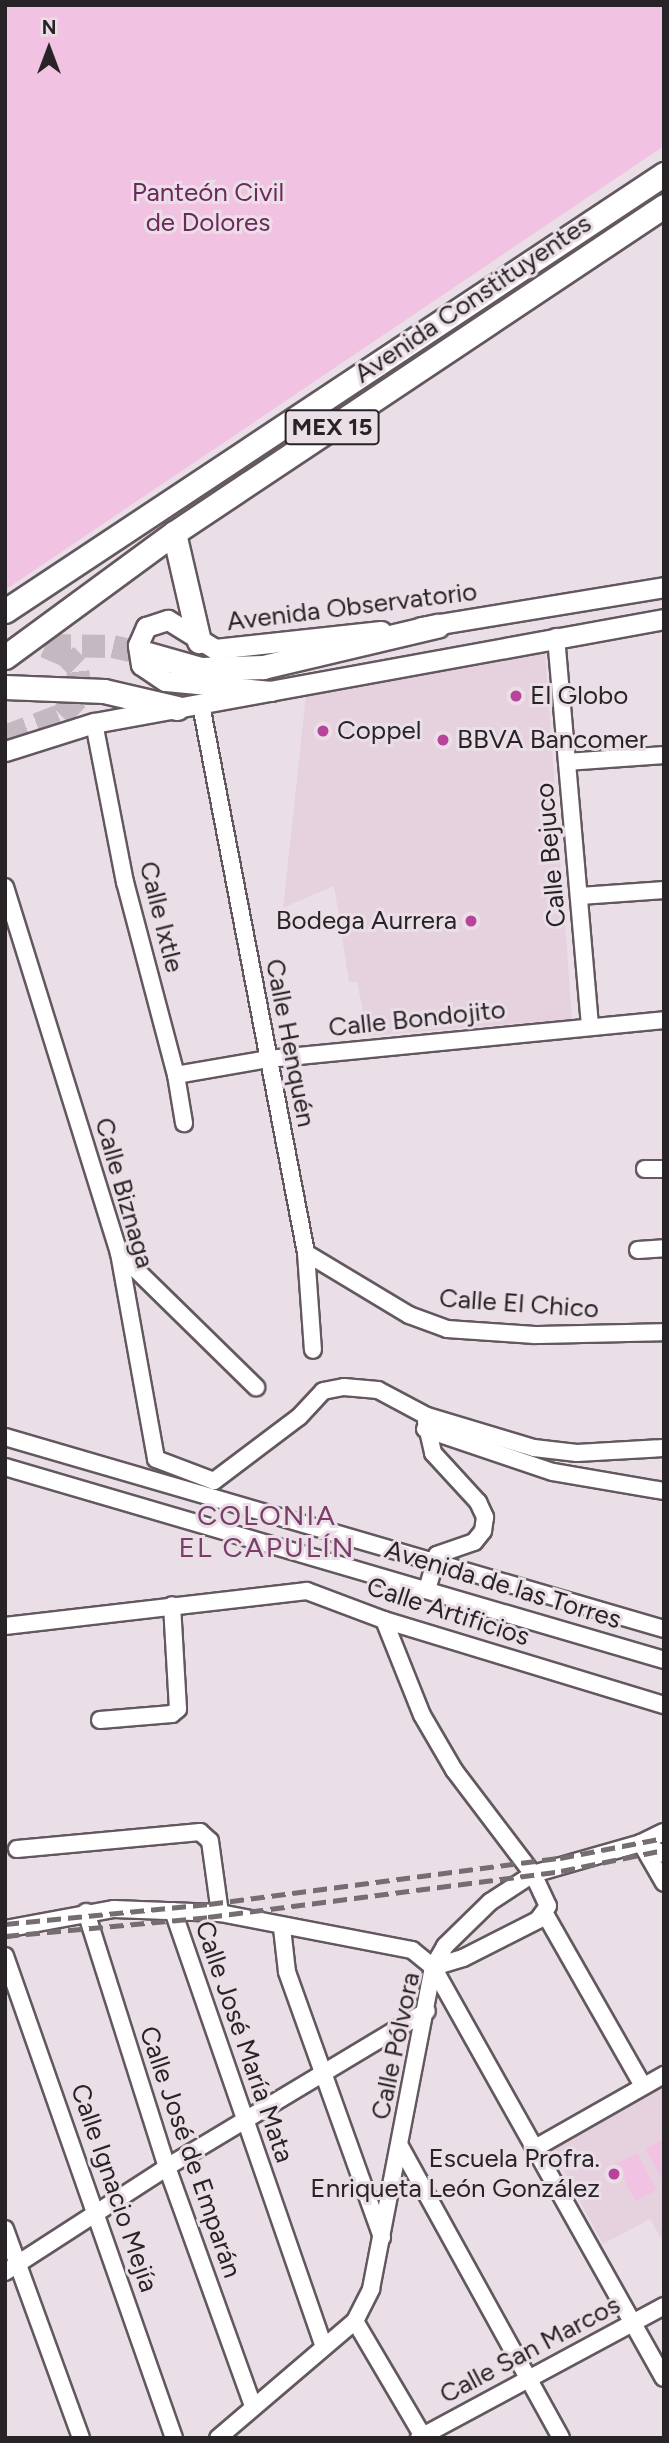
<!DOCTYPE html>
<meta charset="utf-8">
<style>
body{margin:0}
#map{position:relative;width:669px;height:2443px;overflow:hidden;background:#ebdfe7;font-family:Figtree,sans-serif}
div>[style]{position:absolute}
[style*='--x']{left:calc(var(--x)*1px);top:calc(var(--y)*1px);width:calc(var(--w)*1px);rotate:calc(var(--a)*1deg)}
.built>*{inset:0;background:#e5d2de}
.green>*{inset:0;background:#f2c2e2;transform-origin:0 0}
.highway-tunnel>*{height:23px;margin-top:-11.5px;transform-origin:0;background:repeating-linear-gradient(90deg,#c4b9c0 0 23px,transparent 0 34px)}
.roads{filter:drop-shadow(2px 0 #63585f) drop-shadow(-2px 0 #63585f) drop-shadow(0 2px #63585f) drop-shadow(0 -2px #63585f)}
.minor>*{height:16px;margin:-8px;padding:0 8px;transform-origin:8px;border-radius:8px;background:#fff}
.major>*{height:19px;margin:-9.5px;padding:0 9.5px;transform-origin:9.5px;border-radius:9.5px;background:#fff}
.highway>*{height:23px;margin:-11.5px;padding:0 11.5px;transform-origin:11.5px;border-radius:11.5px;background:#fff}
.rail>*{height:4.5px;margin-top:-2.25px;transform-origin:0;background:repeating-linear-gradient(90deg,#756d72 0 14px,transparent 0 21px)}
.dots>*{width:19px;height:19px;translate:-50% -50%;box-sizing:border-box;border:4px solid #ebdfe7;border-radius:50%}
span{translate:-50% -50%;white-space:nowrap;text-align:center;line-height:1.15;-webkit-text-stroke:6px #ebdfe7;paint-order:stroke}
.shield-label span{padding:2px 5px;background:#ebdfe7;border:2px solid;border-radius:5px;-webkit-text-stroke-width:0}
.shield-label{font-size:24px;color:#282326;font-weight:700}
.park-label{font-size:26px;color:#6e295c}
.street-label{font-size:26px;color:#282326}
.poi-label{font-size:26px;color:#282326}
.left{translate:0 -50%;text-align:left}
.right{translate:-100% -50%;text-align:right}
.neighbourhood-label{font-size:28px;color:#7a3e69;letter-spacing:2px}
.frame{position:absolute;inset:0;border:7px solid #282326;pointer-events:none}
.north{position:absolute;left:14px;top:14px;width:70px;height:70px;-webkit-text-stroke:5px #ebdfe7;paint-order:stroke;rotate:0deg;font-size:19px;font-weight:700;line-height:28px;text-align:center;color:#282326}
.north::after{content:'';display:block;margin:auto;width:24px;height:32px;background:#282326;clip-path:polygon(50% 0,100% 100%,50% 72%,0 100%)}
</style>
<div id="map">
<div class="built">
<div style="clip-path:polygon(545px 651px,572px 1019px,368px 1036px,357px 982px,349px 982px,334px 886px,283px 908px,306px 695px)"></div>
<div style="clip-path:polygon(664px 2087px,664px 2244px,650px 2219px,603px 2244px,551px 2148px)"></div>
</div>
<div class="green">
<div style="clip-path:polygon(5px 5px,664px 5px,664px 146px,5px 590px)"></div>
<div style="clip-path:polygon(664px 2139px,664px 2183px,645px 2148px)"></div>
<div style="left:637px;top:2153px;width:42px;height:24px;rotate:62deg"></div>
</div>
<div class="highway-tunnel">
<div style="--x:48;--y:645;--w:65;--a:0.9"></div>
<div style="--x:113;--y:646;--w:36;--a:13"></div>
<div style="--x:5;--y:736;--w:60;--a:-20.6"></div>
<div style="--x:61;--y:715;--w:29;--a:-46"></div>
<div style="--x:81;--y:694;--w:28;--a:-98"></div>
<div style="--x:77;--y:666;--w:16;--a:-135"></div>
<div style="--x:66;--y:655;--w:25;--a:-157"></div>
</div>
<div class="roads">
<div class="minor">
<div style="--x:556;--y:637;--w:390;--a:85"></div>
<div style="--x:201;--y:705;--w:558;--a:79.15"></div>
<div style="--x:306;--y:1253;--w:97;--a:85.9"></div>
<div style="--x:94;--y:723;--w:162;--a:79"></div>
<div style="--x:125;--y:882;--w:200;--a:75.2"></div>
<div style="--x:176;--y:1075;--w:49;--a:80.5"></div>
<div style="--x:567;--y:762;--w:97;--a:-4.1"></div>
<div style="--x:5;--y:887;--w:383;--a:72.7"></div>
<div style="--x:119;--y:1253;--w:209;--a:79.8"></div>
<div style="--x:156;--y:1459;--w:62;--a:20.8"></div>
<div style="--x:214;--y:1481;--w:106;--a:-37"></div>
<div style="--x:299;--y:1417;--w:35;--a:-47"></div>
<div style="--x:323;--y:1391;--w:21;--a:-11"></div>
<div style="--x:344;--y:1387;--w:34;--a:5"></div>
<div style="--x:378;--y:1390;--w:55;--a:28"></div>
<div style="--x:427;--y:1416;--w:112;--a:16.7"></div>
<div style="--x:534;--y:1448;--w:43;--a:6.6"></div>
<div style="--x:577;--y:1453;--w:87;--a:-3.3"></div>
<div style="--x:581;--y:896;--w:83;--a:-4.1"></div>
<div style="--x:176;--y:1075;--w:93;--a:-9.9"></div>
<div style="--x:268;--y:1059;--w:398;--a:-5.6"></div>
<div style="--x:645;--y:1169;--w:19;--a:0"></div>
<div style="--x:638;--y:1250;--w:26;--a:-4"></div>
<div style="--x:119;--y:1253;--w:192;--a:44.4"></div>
<div style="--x:306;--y:1253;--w:120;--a:31"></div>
<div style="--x:409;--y:1315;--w:40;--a:20.2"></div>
<div style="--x:447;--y:1329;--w:88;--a:3.9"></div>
<div style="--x:535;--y:1335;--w:129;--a:-1.3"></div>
<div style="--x:426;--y:1422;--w:32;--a:77"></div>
<div style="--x:433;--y:1453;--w:67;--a:47.4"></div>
<div style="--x:478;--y:1502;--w:17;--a:65"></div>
<div style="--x:485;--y:1517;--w:14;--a:98"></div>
<div style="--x:483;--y:1531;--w:14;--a:129"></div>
<div style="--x:474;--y:1542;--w:39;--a:161"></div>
<div style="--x:437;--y:1555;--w:33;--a:106"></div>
<div style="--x:425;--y:1429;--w:135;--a:18.6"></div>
<div style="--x:553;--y:1472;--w:113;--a:9.7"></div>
<div style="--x:5;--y:1437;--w:686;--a:16.24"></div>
<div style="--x:5;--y:1467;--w:687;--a:16.32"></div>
<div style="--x:384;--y:1620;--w:102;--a:68.2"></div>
<div style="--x:422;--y:1715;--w:64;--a:59.8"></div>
<div style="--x:454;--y:1770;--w:131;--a:52.8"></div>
<div style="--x:533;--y:1874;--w:35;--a:65"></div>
<div style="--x:548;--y:1906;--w:17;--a:126"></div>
<div style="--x:538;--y:1920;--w:84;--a:153.1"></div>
<div style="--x:463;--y:1958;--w:31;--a:163"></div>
<div style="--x:5;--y:1626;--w:304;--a:-6.6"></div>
<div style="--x:307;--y:1591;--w:82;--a:20.6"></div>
<div style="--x:384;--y:1620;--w:293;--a:16.9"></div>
<div style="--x:100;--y:1720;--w:72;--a:-4.8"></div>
<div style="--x:172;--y:1714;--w:8;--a:-40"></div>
<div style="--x:178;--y:1709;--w:104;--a:-93.3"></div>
<div style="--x:641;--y:1843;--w:46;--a:60.1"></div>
<div style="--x:641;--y:1843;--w:25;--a:26"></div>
<div style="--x:17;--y:1849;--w:184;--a:-5.3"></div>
<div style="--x:200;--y:1832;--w:13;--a:42"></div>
<div style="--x:210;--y:1841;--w:73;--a:82.1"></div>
<div style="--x:173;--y:1911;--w:461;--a:70.9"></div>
<div style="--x:86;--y:1912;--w:268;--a:72.4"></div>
<div style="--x:167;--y:2167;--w:254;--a:70.2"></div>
<div style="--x:545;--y:1914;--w:198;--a:60.3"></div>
<div style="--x:282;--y:1928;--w:44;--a:83.5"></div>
<div style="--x:287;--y:1972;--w:282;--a:70.3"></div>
<div style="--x:5;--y:1929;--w:111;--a:-10.4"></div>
<div style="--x:114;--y:1909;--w:106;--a:2.2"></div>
<div style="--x:220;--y:1913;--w:196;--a:10.9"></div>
<div style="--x:412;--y:1950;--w:27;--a:39"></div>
<div style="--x:433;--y:1967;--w:471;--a:60.7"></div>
<div style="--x:5;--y:1956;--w:511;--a:70.68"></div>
<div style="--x:400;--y:2146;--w:333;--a:61.1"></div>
<div style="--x:537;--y:2147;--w:146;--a:-29.6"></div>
<div style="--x:5;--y:2229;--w:222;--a:70"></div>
<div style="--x:5;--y:2272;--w:193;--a:-32.9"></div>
<div style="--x:167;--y:2167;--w:303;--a:-31"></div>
<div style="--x:355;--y:2321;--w:136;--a:59.5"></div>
<div style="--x:218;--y:2438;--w:180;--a:-40.5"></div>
<div style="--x:355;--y:2321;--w:36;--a:-63"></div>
<div style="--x:371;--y:2289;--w:328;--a:-79.1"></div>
<div style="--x:433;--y:1967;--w:24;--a:-60"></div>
<div style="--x:445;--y:1946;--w:63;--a:-44.4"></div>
<div style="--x:490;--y:1902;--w:51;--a:-33.1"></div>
<div style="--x:533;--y:1874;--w:112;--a:-16"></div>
<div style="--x:641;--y:1843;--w:25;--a:-26"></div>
<div style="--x:419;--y:2438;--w:278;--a:-28.3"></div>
</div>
<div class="major">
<div style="--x:421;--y:627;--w:246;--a:-9.3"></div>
<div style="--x:271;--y:691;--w:106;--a:-174.6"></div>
<div style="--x:165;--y:681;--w:29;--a:-146"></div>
<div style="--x:141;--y:665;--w:20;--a:-99"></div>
<div style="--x:138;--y:645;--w:20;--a:-66"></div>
<div style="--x:146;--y:627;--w:23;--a:-18"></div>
<div style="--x:168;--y:620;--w:55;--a:31.7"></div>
<div style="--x:215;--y:649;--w:167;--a:-6.2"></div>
<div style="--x:5;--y:751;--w:93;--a:-17.5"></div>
<div style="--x:94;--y:723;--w:579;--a:-10.34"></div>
</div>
<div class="highway">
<div style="--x:174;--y:533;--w:111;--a:77"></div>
<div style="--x:5;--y:611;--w:791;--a:-33.55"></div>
<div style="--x:148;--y:654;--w:55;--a:15.8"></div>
<div style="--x:201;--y:669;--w:62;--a:-1.8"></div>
<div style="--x:263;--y:667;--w:179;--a:-13.3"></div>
<div style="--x:5;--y:657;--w:210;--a:-36.3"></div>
<div style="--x:174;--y:533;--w:589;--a:-33.72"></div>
<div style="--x:5;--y:687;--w:99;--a:2.3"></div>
<div style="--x:104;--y:691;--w:75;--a:13.1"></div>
</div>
</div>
<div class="rail">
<div style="--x:5;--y:1924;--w:205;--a:-5.6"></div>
<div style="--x:209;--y:1904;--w:354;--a:-7.5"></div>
<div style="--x:560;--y:1858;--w:106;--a:-10.9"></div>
<div style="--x:5;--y:1936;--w:204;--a:-5.3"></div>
<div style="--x:208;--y:1917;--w:356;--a:-7.4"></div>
<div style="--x:561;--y:1871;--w:105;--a:-11.5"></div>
</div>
<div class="dots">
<div style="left:516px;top:696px;background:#b8439a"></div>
<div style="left:323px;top:731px;background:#b8439a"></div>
<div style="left:443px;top:740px;background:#b8439a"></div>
<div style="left:471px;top:921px;background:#b8439a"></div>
<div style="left:614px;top:2174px;background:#b8439a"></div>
</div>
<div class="shield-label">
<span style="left:332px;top:427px">MEX 15</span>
</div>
<div class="park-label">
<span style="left:208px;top:208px">Panteón Civil<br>de Dolores</span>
</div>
<div class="street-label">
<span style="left:473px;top:299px;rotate:-34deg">Avenida Constituyentes</span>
<span style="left:352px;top:607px;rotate:-7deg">Avenida Observatorio</span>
<span style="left:551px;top:855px;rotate:-95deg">Calle Bejuco</span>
<span style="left:161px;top:917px;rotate:76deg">Calle Ixtle</span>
<span style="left:417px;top:1019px;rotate:-6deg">Calle Bondojito</span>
<span style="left:290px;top:1043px;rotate:79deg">Calle Henquén</span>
<span style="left:124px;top:1193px;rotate:74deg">Calle Biznaga</span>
<span style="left:519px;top:1304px;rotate:4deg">Calle El Chico</span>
<span style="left:503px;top:1585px;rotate:17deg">Avenida de las Torres</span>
<span style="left:448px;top:1612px;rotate:18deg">Calle Artificios</span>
<span style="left:244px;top:2042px;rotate:71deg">Calle José María Mata</span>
<span style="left:396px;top:2046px;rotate:-78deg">Calle Pólvora</span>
<span style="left:190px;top:2152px;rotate:71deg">Calle José de Emparán</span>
<span style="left:114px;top:2188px;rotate:71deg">Calle Ignacio Mejía</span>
<span style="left:530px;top:2350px;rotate:-28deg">Calle San Marcos</span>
</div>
<div class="poi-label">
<span class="left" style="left:530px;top:696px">El Globo</span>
<span class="left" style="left:337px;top:731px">Coppel</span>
<span class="left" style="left:457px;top:740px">BBVA Bancomer</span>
<span class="right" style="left:457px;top:921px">Bodega Aurrera</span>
<span class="right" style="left:600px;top:2174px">Escuela Profra.<br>Enriqueta León González</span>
</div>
<div class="neighbourhood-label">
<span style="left:267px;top:1531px">COLONIA<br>EL CAPULÍN</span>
</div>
<div class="frame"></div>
<div class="north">N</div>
</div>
